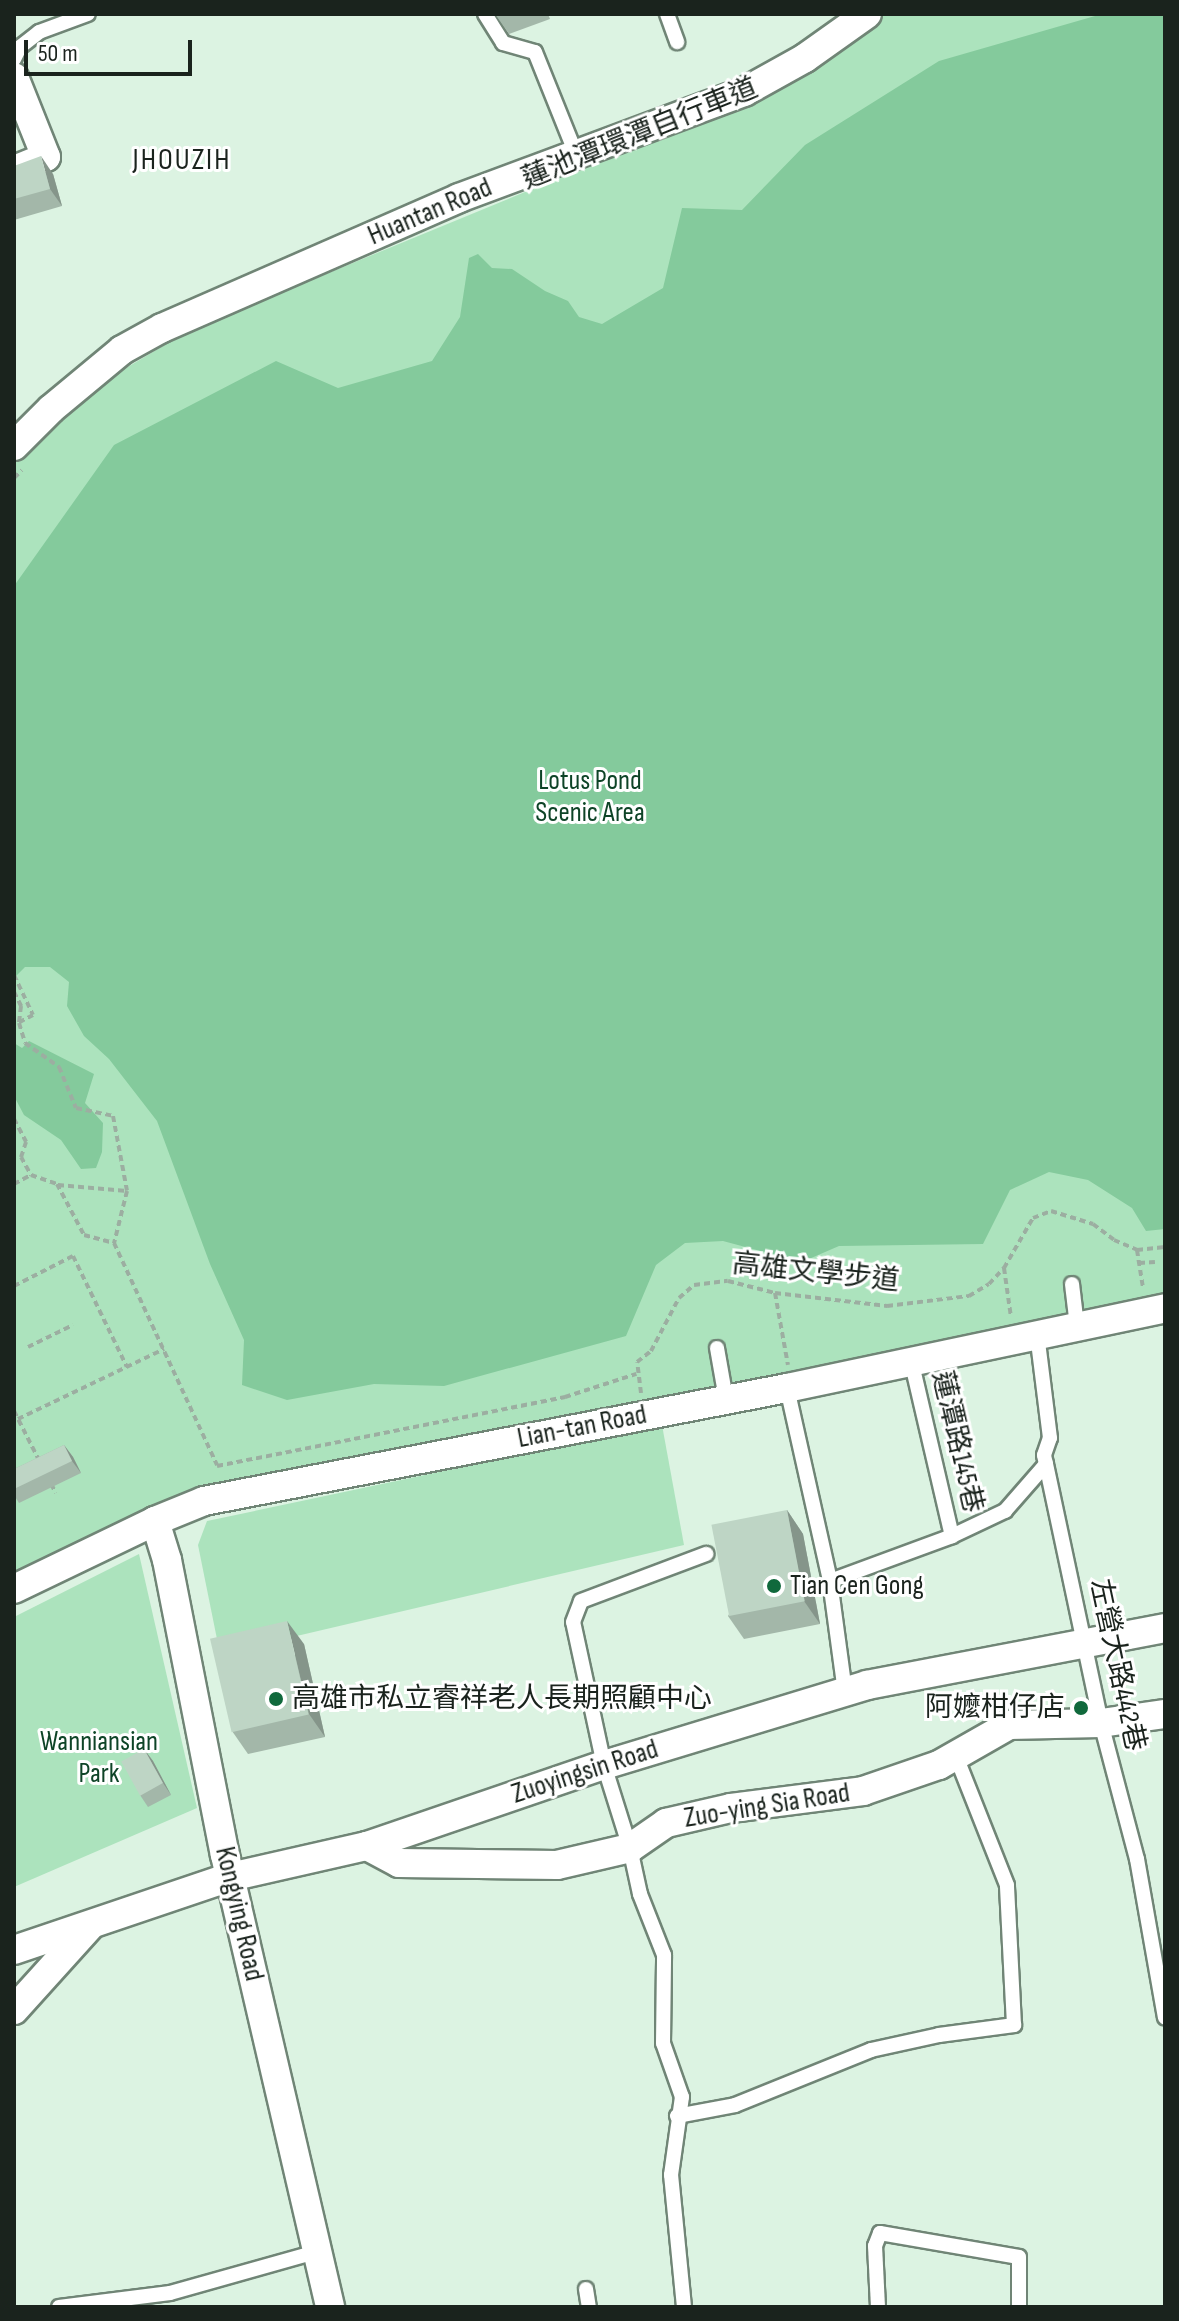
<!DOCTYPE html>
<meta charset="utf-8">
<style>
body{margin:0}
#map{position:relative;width:1179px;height:2321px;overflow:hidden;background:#dcf3e2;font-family:"Sofia Sans Condensed","Noto Sans TC",sans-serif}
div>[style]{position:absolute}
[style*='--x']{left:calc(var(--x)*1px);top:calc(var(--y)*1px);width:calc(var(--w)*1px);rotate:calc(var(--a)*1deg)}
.green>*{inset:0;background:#ace3bd}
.water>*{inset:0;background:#84ca9c}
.path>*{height:4px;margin-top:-2px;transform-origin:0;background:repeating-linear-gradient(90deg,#9caea1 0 6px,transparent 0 10px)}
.roads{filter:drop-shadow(2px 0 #708576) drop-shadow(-2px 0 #708576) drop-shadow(0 2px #708576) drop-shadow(0 -2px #708576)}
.service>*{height:14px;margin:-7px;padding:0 7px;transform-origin:7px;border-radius:7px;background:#fff}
.minor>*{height:28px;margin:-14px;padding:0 14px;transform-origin:14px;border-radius:14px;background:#fff}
.wall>*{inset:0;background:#a3b7a9}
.shaded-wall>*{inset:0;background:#85958a}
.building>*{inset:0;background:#bed5c5;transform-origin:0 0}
.dots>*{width:22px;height:22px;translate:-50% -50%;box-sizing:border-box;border:4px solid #fff;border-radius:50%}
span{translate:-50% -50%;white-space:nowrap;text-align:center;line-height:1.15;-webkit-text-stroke:6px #fff;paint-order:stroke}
.street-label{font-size:28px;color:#1a231d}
.park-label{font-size:28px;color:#0e4427}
.poi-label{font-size:28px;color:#1a231d}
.left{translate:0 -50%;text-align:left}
.right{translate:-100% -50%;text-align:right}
.neighbourhood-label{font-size:30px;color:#1a231d;letter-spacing:2px}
.frame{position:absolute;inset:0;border:16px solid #1a231d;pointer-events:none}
.scale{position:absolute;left:24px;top:40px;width:168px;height:36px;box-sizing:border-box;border:4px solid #1a231d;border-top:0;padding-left:10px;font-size:24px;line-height:28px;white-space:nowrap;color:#1a231d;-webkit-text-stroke:6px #fff;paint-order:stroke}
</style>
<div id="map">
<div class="green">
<div style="clip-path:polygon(882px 14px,1165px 14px,1165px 1302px,185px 1497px,14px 1581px,14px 460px,104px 381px,190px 330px,797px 80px,841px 51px)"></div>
<div style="clip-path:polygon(662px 1425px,684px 1545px,220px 1654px,198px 1545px,207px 1521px)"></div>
<div style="clip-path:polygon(139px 1554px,197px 1808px,14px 1887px,14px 1617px)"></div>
</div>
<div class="water">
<div style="clip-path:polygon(1102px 14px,1165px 14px,1165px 1229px,1146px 1231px,1132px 1208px,1088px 1180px,1049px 1172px,1010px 1190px,983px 1244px,839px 1246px,802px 1262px,723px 1241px,685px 1243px,656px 1265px,626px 1336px,444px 1386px,374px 1384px,287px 1400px,242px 1385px,244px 1340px,210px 1264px,157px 1121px,109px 1059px,84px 1036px,67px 1006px,69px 982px,50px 967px,25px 967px,14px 978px,14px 586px,114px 445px,276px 361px,338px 388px,432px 361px,460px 317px,469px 258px,478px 254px,492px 268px,512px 269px,545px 291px,568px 301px,579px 317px,602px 324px,663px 288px,682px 208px,742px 210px,805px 145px,939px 61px)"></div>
<div style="clip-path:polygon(29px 1041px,94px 1074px,85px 1103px,103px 1123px,102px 1152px,96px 1168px,81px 1169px,61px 1140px,24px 1115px,14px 1096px,14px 1043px,22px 1048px)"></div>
</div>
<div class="path">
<div style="--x:14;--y:478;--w:11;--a:-45"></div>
<div style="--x:14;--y:975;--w:44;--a:64.6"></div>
<div style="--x:33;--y:1015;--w:21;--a:152"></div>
<div style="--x:14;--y:992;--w:16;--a:63"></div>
<div style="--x:21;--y:1006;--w:17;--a:97"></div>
<div style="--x:19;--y:1023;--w:21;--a:73"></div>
<div style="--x:25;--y:1043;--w:42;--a:35.2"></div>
<div style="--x:59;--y:1067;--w:44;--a:67.5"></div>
<div style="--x:76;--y:1108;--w:38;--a:12"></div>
<div style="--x:113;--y:1116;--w:76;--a:79.4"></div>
<div style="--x:127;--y:1191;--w:54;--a:104"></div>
<div style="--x:14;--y:1119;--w:26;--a:62"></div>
<div style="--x:26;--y:1142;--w:16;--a:108"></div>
<div style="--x:21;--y:1157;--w:21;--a:61"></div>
<div style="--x:14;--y:1184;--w:19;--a:-28"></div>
<div style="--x:31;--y:1175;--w:28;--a:19"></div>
<div style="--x:57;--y:1184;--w:58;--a:62.1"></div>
<div style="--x:84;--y:1235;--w:31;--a:15"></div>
<div style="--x:114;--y:1243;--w:245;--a:65.1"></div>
<div style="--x:58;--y:1185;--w:69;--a:5"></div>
<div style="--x:1137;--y:1250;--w:37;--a:81"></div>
<div style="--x:1139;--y:1263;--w:16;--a:-4"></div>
<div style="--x:1004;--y:1268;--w:49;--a:81.9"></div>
<div style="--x:14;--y:1286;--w:66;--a:-27"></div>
<div style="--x:73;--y:1256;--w:123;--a:64.1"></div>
<div style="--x:775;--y:1293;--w:73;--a:79.8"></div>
<div style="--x:28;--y:1347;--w:50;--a:-26.1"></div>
<div style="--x:641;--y:1393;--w:31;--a:-97"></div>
<div style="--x:637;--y:1362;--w:18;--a:-38"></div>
<div style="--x:651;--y:1351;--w:60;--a:-62.2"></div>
<div style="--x:679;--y:1298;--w:20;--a:-41"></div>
<div style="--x:694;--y:1285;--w:34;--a:-7"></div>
<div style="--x:728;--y:1281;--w:49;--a:14.3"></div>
<div style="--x:775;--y:1293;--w:113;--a:6.6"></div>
<div style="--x:887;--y:1306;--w:83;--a:-7"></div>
<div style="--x:969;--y:1296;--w:23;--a:-31"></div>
<div style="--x:989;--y:1284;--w:22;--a:-47"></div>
<div style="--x:1004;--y:1268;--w:58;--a:-59.9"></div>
<div style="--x:1033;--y:1218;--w:19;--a:-21"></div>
<div style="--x:1051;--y:1211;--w:44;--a:17.2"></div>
<div style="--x:1093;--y:1224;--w:26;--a:37"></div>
<div style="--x:1114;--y:1240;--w:25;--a:23"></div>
<div style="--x:1137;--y:1250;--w:28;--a:-6"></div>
<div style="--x:14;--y:1411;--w:57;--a:63"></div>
<div style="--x:18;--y:1419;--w:162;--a:-25.6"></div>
<div style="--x:217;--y:1466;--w:355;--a:-11.2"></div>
<div style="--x:565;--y:1397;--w:75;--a:-17.9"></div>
<div style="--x:51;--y:1484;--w:10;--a:61"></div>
</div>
<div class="roads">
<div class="service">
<div style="--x:485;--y:14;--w:34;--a:58"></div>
<div style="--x:503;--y:43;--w:33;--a:16"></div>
<div style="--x:535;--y:52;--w:110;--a:68.1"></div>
<div style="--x:667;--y:14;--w:30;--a:70"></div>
<div style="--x:14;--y:59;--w:13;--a:-63"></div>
<div style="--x:20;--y:47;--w:24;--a:-38"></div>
<div style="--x:39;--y:32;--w:52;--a:-20.2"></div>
<div style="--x:1072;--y:1284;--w:42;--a:83.2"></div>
<div style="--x:717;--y:1348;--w:52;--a:80"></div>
<div style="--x:911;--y:1360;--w:181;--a:76.9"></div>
<div style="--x:787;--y:1388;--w:198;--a:77.4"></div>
<div style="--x:830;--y:1581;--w:112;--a:82.3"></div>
<div style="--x:1046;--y:1464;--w:265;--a:78"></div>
<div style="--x:1101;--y:1723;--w:141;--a:75.2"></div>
<div style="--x:1137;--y:1859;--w:161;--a:80"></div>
<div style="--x:830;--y:1581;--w:130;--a:-20.2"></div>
<div style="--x:952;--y:1536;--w:59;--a:-25.3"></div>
<div style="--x:1005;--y:1511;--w:62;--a:-48.9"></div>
<div style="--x:1046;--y:1464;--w:9;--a:-103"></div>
<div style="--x:1044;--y:1455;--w:18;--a:-71"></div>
<div style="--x:1050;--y:1438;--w:105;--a:-97.1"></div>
<div style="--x:677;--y:2116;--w:59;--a:-10.7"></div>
<div style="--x:735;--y:2105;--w:147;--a:-22"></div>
<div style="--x:871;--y:2050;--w:70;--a:-12.4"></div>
<div style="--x:939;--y:2035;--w:76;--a:-7.6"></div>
<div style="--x:1014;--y:2025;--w:140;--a:-92.9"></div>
<div style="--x:1007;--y:1885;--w:139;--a:-111.6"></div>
<div style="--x:586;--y:2289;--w:18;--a:81"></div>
<div style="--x:59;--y:2307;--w:112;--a:-7.2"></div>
<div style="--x:170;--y:2293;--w:152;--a:-15.7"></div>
<div style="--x:684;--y:2307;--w:133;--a:-95.6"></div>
<div style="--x:671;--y:2175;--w:79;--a:-82"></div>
<div style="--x:682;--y:2097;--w:57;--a:-109.4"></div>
<div style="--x:663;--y:2043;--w:88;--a:-89.3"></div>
<div style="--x:664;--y:1955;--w:66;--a:-111.5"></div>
<div style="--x:640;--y:1894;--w:47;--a:-102.3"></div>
<div style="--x:630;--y:1848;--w:87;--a:-107.4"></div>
<div style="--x:604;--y:1765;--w:146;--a:-102.2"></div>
<div style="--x:573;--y:1622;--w:22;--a:-69"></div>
<div style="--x:581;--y:1601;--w:134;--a:-20.6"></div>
<div style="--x:878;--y:2307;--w:61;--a:-92.8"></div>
<div style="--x:875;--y:2246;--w:14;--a:-69"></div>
<div style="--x:880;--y:2233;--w:141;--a:9.8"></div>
<div style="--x:1019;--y:2257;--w:50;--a:90"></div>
</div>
<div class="minor">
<div style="--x:14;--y:77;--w:86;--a:68.2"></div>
<div style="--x:46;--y:157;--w:35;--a:158"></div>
<div style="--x:14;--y:446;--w:52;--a:-45"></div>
<div style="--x:51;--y:409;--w:92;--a:-39.7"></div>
<div style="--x:122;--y:350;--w:46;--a:-28.8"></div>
<div style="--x:162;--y:328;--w:324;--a:-23.6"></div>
<div style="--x:459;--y:198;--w:304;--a:-20.4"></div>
<div style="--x:744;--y:92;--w:70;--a:-29.1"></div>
<div style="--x:805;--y:58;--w:76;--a:-35.4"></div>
<div style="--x:155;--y:1521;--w:41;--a:72.9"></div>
<div style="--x:167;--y:1560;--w:301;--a:78.9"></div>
<div style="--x:225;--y:1855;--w:464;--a:76.9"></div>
<div style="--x:14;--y:1589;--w:157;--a:-25.7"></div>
<div style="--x:155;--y:1521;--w:53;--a:-22.2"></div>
<div style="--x:204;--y:1501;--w:594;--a:-10.97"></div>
<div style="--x:787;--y:1388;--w:386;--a:-11.9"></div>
<div style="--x:367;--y:1846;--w:36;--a:28"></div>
<div style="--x:399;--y:1863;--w:158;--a:0.7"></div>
<div style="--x:557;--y:1865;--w:75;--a:-13.1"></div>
<div style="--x:630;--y:1848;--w:44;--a:-34.8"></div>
<div style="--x:666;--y:1823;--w:67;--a:-13"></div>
<div style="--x:731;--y:1808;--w:133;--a:-7.3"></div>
<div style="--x:863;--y:1791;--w:80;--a:-18.9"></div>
<div style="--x:939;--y:1765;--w:81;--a:-29.7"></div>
<div style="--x:1009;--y:1725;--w:92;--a:-1.2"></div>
<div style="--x:1101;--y:1723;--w:65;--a:-8"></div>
<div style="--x:14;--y:1950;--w:228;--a:-18.7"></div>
<div style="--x:230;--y:1877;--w:140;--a:-12.8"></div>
<div style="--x:367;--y:1846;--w:250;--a:-18.9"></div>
<div style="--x:604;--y:1765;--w:275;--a:-16.9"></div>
<div style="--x:867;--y:1685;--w:303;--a:-10.8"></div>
<div style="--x:14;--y:2010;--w:113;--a:-47.9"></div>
</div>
</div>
<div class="wall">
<div style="clip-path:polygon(495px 14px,548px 14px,550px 19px,509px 34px)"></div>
<div style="clip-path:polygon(14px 166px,53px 174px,62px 206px,14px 220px)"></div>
<div style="clip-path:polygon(64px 1445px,73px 1457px,81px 1473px,19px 1503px,14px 1495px,14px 1469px)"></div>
<div style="clip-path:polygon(787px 1510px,803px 1534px,820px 1624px,744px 1639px,728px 1616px)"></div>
<div style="clip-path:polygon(304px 1644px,325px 1737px,248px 1754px,232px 1731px)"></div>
<div style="clip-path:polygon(144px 1749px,153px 1761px,171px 1795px,148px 1807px,140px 1795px)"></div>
</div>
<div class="shaded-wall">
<div style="clip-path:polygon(41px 156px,53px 174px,62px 206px,50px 189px)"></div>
<div style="clip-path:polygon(64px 1445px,73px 1457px,81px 1473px,72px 1461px)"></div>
<div style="clip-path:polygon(787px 1510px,803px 1534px,820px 1624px,804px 1601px)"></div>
<div style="clip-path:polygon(287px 1621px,304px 1644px,325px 1737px,309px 1714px)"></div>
<div style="clip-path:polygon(144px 1749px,153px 1761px,171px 1795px,163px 1783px)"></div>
</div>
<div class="building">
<div style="clip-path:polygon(41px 156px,50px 189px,14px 199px,14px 166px)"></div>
<div style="clip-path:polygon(64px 1445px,72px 1461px,14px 1489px,14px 1469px)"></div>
<div style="left:787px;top:1510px;width:93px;height:77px;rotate:79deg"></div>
<div style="left:287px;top:1621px;width:96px;height:79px;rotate:77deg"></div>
<div style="left:144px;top:1749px;width:39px;height:26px;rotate:61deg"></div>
</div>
<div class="dots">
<div style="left:774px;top:1586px;background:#10693c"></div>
<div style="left:276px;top:1699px;background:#10693c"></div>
<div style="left:1081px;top:1708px;background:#10693c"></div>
</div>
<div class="street-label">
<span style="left:640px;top:134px;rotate:-22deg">蓮池潭環潭自行車道</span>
<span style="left:430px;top:212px;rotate:-23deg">Huantan Road</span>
<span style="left:816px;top:1273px;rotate:6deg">高雄文學步道</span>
<span style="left:582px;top:1427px;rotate:-11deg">Lian-tan Road</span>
<span style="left:957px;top:1442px;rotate:77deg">蓮潭路145巷</span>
<span style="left:1117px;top:1665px;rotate:78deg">左營大路442巷</span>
<span style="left:585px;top:1772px;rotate:-18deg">Zuoyingsin Road</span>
<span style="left:767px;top:1806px;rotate:-9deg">Zuo-ying Sia Road</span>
<span style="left:239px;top:1914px;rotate:77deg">Kongying Road</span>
</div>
<div class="park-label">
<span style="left:590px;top:797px">Lotus Pond<br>Scenic Area</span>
<span style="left:99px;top:1758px">Wanniansian<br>Park</span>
</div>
<div class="poi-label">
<span class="left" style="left:790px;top:1586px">Tian Cen Gong</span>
<span class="left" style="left:292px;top:1699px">高雄市私立睿祥老人長期照顧中心</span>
<span class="right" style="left:1065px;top:1708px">阿嬤柑仔店</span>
</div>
<div class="neighbourhood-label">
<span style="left:182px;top:160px">JHOUZIH</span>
</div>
<div class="frame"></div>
<div class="scale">50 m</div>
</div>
